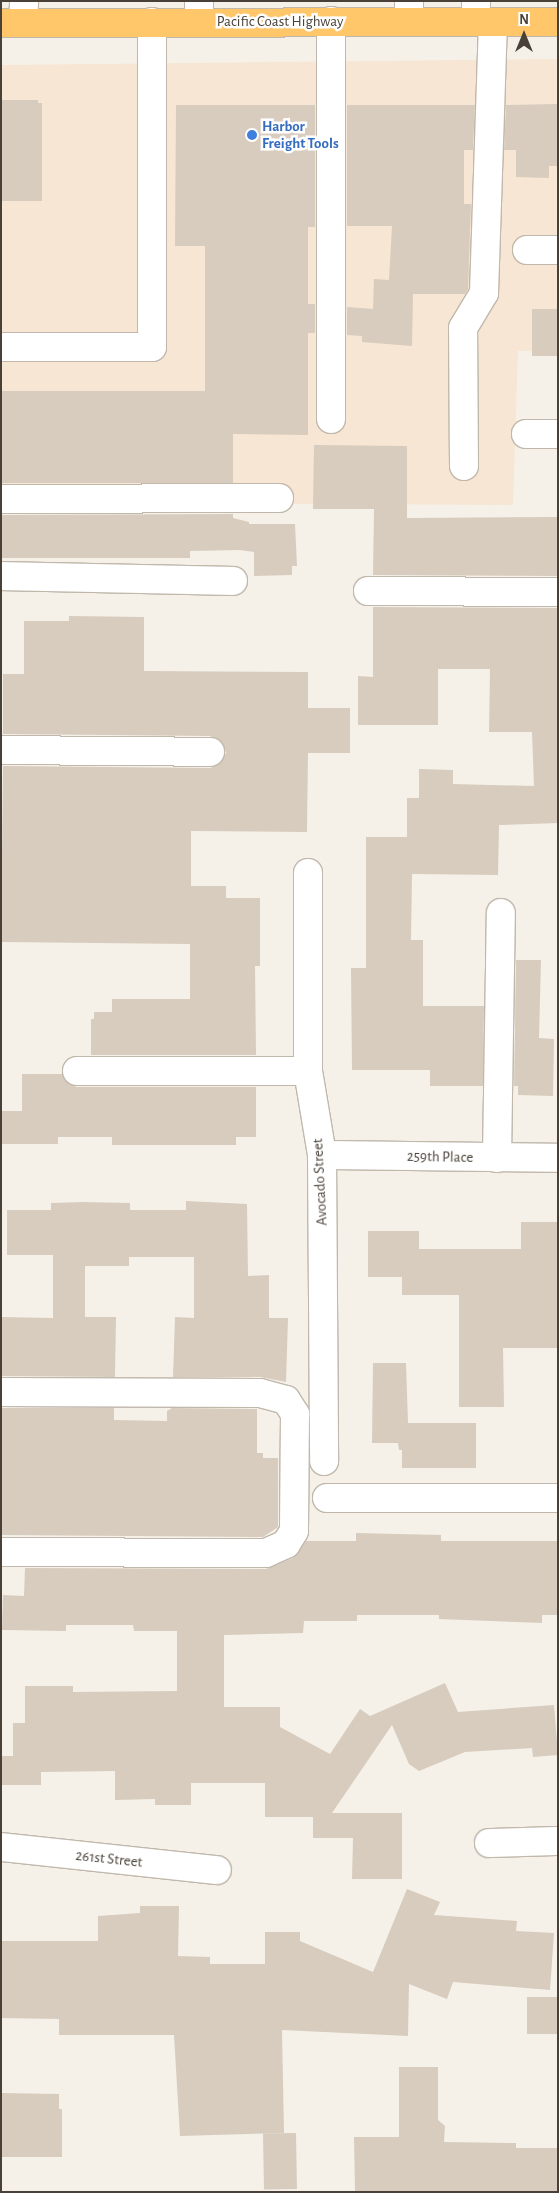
<!DOCTYPE html>
<style>
body{margin:0}
#map{position:relative;width:559px;height:2193px;overflow:hidden;background:#f5f1e9;font-family:"Alegreya Sans",sans-serif}
div>[style]{position:absolute}
[style*='--x']{left:calc(var(--x)*1px);top:calc(var(--y)*1px);width:calc(var(--w)*1px);rotate:calc(var(--a)*1deg)}
.commercial>*{inset:0;background:#f7e6d3}
.building>*{inset:0;background:#d7ccbe;transform-origin:0 0}
.roads{filter:drop-shadow(1px 0 #c1b8ab) drop-shadow(-1px 0 #c1b8ab) drop-shadow(0 1px #c1b8ab) drop-shadow(0 -1px #c1b8ab)}
.minor>*{height:28px;margin:-14px;padding:0 14px;transform-origin:14px;border-radius:14px;background:#fff}
.highway>*{height:28px;margin:-14px;padding:0 14px;transform-origin:14px;border-radius:14px;background:#ffc66a}
.dots>*{width:14px;height:14px;translate:-50% -50%;box-sizing:border-box;border:2px solid #fff;border-radius:50%}
span{translate:-50% -50%;white-space:nowrap;text-align:center;line-height:1.15;-webkit-text-stroke:5px #fff;paint-order:stroke}
.street-label{font-size:15px;color:#494137}
.shop-label{font-size:15px;color:#366cbe;font-weight:700}
.left{translate:0 -50%;text-align:left}
.frame{position:absolute;inset:0;border:2px solid #494137;pointer-events:none}
.north{position:absolute;left:499px;top:10px;width:50px;height:50px;-webkit-text-stroke:4px #fff;paint-order:stroke;rotate:0deg;font-size:14px;font-weight:700;line-height:20px;text-align:center;color:#494137}
.north::after{content:'';display:block;margin:auto;width:18px;height:22px;background:#494137;clip-path:polygon(50% 0,100% 100%,50% 72%,0 100%)}
</style>
<div id="map">
<div class="commercial">
<div style="clip-path:polygon(558px 59px,558px 350px,518px 351px,513px 505px,1px 502px,1px 65px)"></div>
</div>
<div class="building">
<div style="clip-path:polygon(1px 100px,38px 100px,38px 103px,42px 103px,42px 201px,1px 201px)"></div>
<div style="clip-path:polygon(558px 104px,558px 166px,549px 166px,549px 178px,516px 177px,516px 150px,504px 150px,506px 105px)"></div>
<div style="clip-path:polygon(176px 105px,315px 105px,315px 227px,308px 227px,308px 304px,315px 304px,315px 333px,308px 333px,308px 435px,233px 434px,233px 483px,1px 483px,1px 391px,205px 391px,205px 246px,175px 246px)"></div>
<div style="clip-path:polygon(347px 105px,475px 105px,473px 150px,464px 150px,464px 204px,471px 204px,468px 289px,465px 294px,413px 294px,412px 346px,362px 342px,362px 336px,347px 335px,347px 307px,373px 309px,374px 279px,389px 280px,392px 226px,347px 226px)"></div>
<div style="left:532px;top:309px;width:26px;height:47px"></div>
<div style="clip-path:polygon(314px 445px,407px 446px,407px 518px,558px 517px,558px 576px,373px 575px,374px 509px,313px 509px)"></div>
<div style="clip-path:polygon(233px 514px,233px 518px,249px 522px,249px 524px,295px 524px,297px 566px,292px 566px,292px 575px,254px 576px,254px 552px,240px 550px,190px 551px,190px 558px,1px 558px,1px 515px)"></div>
<div style="clip-path:polygon(373px 607px,558px 608px,558px 823px,499px 825px,498px 875px,412px 874px,411px 940px,423px 940px,423px 1006px,484px 1006px,483px 1086px,430px 1086px,430px 1070px,352px 1070px,351px 968px,366px 968px,366px 837px,407px 837px,407px 798px,419px 798px,419px 769px,453px 770px,453px 784px,534px 786px,532px 732px,489px 732px,490px 669px,438px 669px,438px 725px,358px 725px,358px 676px,373px 677px)"></div>
<div style="clip-path:polygon(69px 616px,144px 617px,144px 671px,308px 672px,308px 708px,350px 708px,350px 753px,308px 753px,307px 832px,191px 831px,191px 886px,226px 886px,226px 898px,260px 898px,260px 966px,255px 966px,256px 1055px,91px 1055px,91px 1019px,94px 1019px,94px 1012px,112px 1012px,112px 999px,190px 999px,190px 944px,1px 942px,3px 766px,210px 768px,218px 765px,226px 753px,223px 744px,210px 736px,3px 734px,3px 674px,24px 674px,24px 621px,69px 621px)"></div>
<div style="clip-path:polygon(516px 960px,541px 960px,539px 1038px,554px 1039px,553px 1096px,518px 1095px,518px 1086px,514px 1086px)"></div>
<div style="clip-path:polygon(22px 1074px,62px 1074px,69px 1084px,77px 1087px,256px 1087px,256px 1137px,236px 1137px,236px 1145px,112px 1145px,112px 1137px,58px 1137px,58px 1144px,1px 1144px,1px 1111px,22px 1111px)"></div>
<div style="clip-path:polygon(186px 1201px,247px 1204px,248px 1276px,269px 1275px,269px 1318px,288px 1318px,286px 1382px,260px 1377px,173px 1377px,175px 1317px,194px 1318px,194px 1257px,129px 1257px,129px 1266px,85px 1266px,85px 1317px,116px 1317px,115px 1377px,1px 1376px,1px 1317px,53px 1318px,53px 1255px,7px 1255px,7px 1210px,51px 1210px,51px 1203px,83px 1202px,130px 1203px,130px 1210px,186px 1210px)"></div>
<div style="clip-path:polygon(521px 1222px,558px 1222px,558px 1348px,503px 1348px,504px 1407px,459px 1407px,459px 1295px,402px 1295px,402px 1277px,368px 1277px,368px 1231px,419px 1231px,419px 1249px,521px 1249px)"></div>
<div style="clip-path:polygon(373px 1363px,406px 1363px,408px 1423px,476px 1423px,476px 1468px,402px 1468px,402px 1450px,399px 1450px,398px 1443px,372px 1443px)"></div>
<div style="clip-path:polygon(1px 1408px,114px 1408px,114px 1420px,167px 1421px,167px 1411px,172px 1408px,257px 1409px,257px 1453px,263px 1453px,263px 1458px,278px 1458px,278px 1527px,263px 1537px,1px 1535px)"></div>
<div style="clip-path:polygon(356px 1533px,441px 1535px,441px 1541px,558px 1541px,558px 1615px,542px 1615px,542px 1623px,439px 1619px,439px 1615px,357px 1615px,357px 1621px,304px 1621px,303px 1633px,224px 1635px,224px 1707px,280px 1707px,280px 1727px,330px 1754px,360px 1709px,370px 1716px,445px 1683px,458px 1712px,554px 1705px,558px 1755px,533px 1757px,532px 1748px,465px 1752px,419px 1771px,409px 1764px,392px 1725px,332px 1813px,402px 1813px,402px 1879px,352px 1879px,353px 1838px,313px 1838px,313px 1817px,265px 1817px,265px 1783px,191px 1783px,191px 1805px,155px 1805px,155px 1799px,115px 1800px,115px 1771px,41px 1772px,41px 1785px,2px 1785px,2px 1756px,13px 1756px,13px 1723px,25px 1723px,25px 1686px,73px 1686px,73px 1692px,177px 1691px,177px 1631px,134px 1631px,133px 1625px,66px 1625px,66px 1631px,2px 1630px,3px 1595px,24px 1596px,25px 1568px,266px 1569px,293px 1558px,306px 1541px,356px 1541px)"></div>
<div style="clip-path:polygon(407px 1889px,440px 1902px,434px 1915px,517px 1921px,516px 1931px,554px 1933px,550px 1990px,453px 1982px,447px 1999px,409px 1984px,408px 2036px,282px 2030px,284px 2133px,180px 2136px,174px 2035px,59px 2035px,59px 2019px,1px 2018px,1px 1941px,98px 1941px,98px 1916px,140px 1913px,140px 1906px,179px 1906px,178px 1956px,210px 1957px,210px 1964px,265px 1964px,265px 1932px,300px 1932px,300px 1941px,373px 1972px)"></div>
<div style="left:527px;top:1997px;width:31px;height:37px"></div>
<div style="clip-path:polygon(399px 2067px,438px 2067px,438px 2120px,445px 2126px,444px 2142px,516px 2143px,516px 2148px,558px 2148px,558px 2192px,355px 2192px,354px 2137px,399px 2137px)"></div>
<div style="clip-path:polygon(1px 2093px,59px 2094px,59px 2109px,62px 2109px,62px 2157px,1px 2157px)"></div>
<div style="left:296px;top:2133px;width:56px;height:33px;rotate:89deg"></div>
</div>
<div class="roads">
<div class="minor">
<div style="--x:476;--y:1;--w:20;--a:90"></div>
<div style="--x:331;--y:21;--w:398;--a:90"></div>
<div style="--x:409;--y:21;--w:20;--a:-90"></div>
<div style="--x:199;--y:22;--w:21;--a:-90"></div>
<div style="--x:23;--y:23;--w:22;--a:-87"></div>
<div style="--x:527;--y:250;--w:31;--a:0"></div>
<div style="--x:1;--y:347;--w:151;--a:0"></div>
<div style="--x:152;--y:347;--w:325;--a:-90"></div>
<div style="--x:526;--y:434;--w:32;--a:0"></div>
<div style="--x:464;--y:466;--w:138;--a:-90.4"></div>
<div style="--x:463;--y:328;--w:41;--a:-59"></div>
<div style="--x:484;--y:293;--w:271;--a:-88.1"></div>
<div style="--x:1;--y:499;--w:278;--a:-0.2"></div>
<div style="--x:1;--y:576;--w:232;--a:1.2"></div>
<div style="--x:368;--y:591;--w:190;--a:0.3"></div>
<div style="--x:1;--y:750;--w:209;--a:0.5"></div>
<div style="--x:308;--y:873;--w:198;--a:90"></div>
<div style="--x:308;--y:1071;--w:85;--a:80.5"></div>
<div style="--x:322;--y:1155;--w:306;--a:89.6"></div>
<div style="--x:77;--y:1071;--w:231;--a:0"></div>
<div style="--x:322;--y:1155;--w:236;--a:0.7"></div>
<div style="--x:497;--y:1158;--w:245;--a:-89.1"></div>
<div style="--x:1;--y:1392;--w:259;--a:0.2"></div>
<div style="--x:260;--y:1393;--w:27;--a:15"></div>
<div style="--x:286;--y:1400;--w:17;--a:57"></div>
<div style="--x:295;--y:1414;--w:117;--a:90.5"></div>
<div style="--x:294;--y:1531;--w:15;--a:122"></div>
<div style="--x:286;--y:1544;--w:22;--a:156"></div>
<div style="--x:266;--y:1553;--w:265;--a:-179.8"></div>
<div style="--x:327;--y:1498;--w:231;--a:0"></div>
<div style="--x:489;--y:1843;--w:69;--a:-1.7"></div>
<div style="--x:1;--y:1847;--w:217;--a:6.1"></div>
</div>
<div class="highway">
<div style="--x:1;--y:23;--w:557;--a:-0.1"></div>
</div>
</div>
<div class="dots">
<div style="left:252px;top:135px;background:#3f7fe0"></div>
</div>
<div class="street-label">
<span style="left:280px;top:22px">Pacific Coast Highway</span>
<span style="left:440px;top:1157px;rotate:1deg">259th Place</span>
<span style="left:320px;top:1182px;rotate:-93deg">Avocado Street</span>
<span style="left:109px;top:1859px;rotate:6deg">261st Street</span>
</div>
<div class="shop-label">
<span class="left" style="left:262px;top:135px">Harbor<br>Freight Tools</span>
</div>
<div class="frame"></div>
<div class="north">N</div>
</div>
